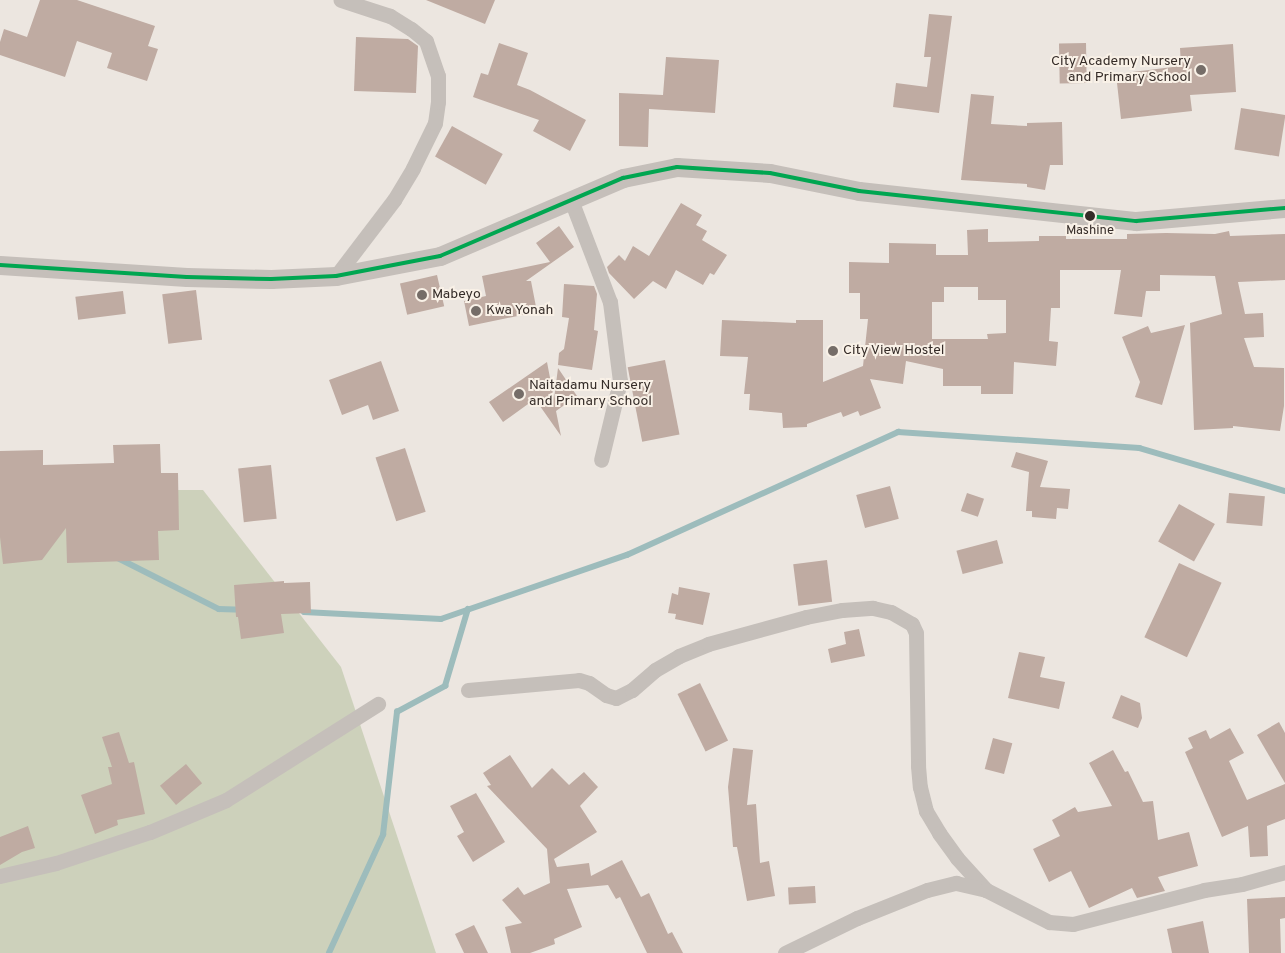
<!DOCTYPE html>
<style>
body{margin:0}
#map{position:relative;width:1285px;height:953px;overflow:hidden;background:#ece6e0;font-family:Overpass,sans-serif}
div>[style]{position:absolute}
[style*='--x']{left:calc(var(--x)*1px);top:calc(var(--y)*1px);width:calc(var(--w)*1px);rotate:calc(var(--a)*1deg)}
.green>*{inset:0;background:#cdd1bb}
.stream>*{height:5.5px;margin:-2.75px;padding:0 2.75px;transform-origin:2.75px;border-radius:2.75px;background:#9dbcbc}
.building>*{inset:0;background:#bfaba2;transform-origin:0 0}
.minor>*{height:15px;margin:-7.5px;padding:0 7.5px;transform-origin:7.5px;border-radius:7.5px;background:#c5bfba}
.tertiary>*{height:19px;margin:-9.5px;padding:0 9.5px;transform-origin:9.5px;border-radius:9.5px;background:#c5bfba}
.bus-1>*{height:4px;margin:-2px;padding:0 2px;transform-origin:2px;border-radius:2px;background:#00a651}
.dots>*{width:14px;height:14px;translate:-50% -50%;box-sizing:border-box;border:2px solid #f9f1e7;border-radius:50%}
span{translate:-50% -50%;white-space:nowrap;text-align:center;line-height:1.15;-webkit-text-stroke:4px #f9f1e7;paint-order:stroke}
.bus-label{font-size:13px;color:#352c28}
.poi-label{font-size:14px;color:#352c28}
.right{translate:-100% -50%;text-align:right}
.left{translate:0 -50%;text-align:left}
</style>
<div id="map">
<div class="green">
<div style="clip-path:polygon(0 490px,203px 490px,341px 667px,436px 953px,0 953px)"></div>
</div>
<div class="stream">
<div style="--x:118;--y:558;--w:113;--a:26.8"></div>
<div style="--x:219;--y:609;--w:23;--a:2"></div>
<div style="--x:304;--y:612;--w:137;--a:2.9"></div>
<div style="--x:441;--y:619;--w:197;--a:-19"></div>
<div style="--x:627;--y:555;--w:298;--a:-24.4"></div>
<div style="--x:898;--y:432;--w:242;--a:3.8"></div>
<div style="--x:1139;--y:448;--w:152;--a:16.4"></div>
<div style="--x:329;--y:953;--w:130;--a:-65.4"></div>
<div style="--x:383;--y:835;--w:124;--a:-83.5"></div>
<div style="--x:397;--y:712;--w:55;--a:-28.4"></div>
<div style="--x:445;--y:686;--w:80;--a:-73.4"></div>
</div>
<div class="building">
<div style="clip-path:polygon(40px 0,77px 0,155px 26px,148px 46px,158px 49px,147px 81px,107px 68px,112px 53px,77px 41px,65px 77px,0 55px,0 42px,4px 29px,27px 37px)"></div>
<div style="clip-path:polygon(426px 0,495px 0,485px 24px)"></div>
<div style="clip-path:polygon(929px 14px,952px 16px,939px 113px,893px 107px,896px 83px,927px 87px,931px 57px,924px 57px)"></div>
<div style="clip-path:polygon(356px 37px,408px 39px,418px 46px,416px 93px,354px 91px)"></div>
<div style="clip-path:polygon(499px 43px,528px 53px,517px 85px,530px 90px,586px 120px,570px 151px,533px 131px,539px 120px,473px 97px,481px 73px,488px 75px)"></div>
<div style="left:1086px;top:43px;width:40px;height:27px;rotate:89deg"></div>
<div style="clip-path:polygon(1233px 44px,1236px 92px,1190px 95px,1192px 111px,1121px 119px,1116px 74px,1181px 66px,1180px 48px)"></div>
<div style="clip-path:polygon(666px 57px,719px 60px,715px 113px,649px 109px,648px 147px,619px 146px,619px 93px,663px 95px)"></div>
<div style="clip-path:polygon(971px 94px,994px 96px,991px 124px,1027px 126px,1027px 123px,1062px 122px,1063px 165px,1050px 165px,1045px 190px,1027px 187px,1027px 184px,961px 180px)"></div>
<div style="left:1241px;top:108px;width:45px;height:42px;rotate:9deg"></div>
<div style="left:452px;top:126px;width:58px;height:35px;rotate:29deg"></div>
<div style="clip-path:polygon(681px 203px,702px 215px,696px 225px,707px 231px,702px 240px,727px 255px,714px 275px,710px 273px,703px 285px,676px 270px,666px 289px,653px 281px,634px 299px,609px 273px,607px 267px,619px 255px,625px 261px,633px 246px,649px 256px)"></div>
<div style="clip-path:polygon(559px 226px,574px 247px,526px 281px,531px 281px,537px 312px,469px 326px,464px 301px,486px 296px,482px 276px,550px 262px,536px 243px)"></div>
<div style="clip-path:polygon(evenodd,988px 229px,988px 242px,1039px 241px,1039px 236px,1066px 236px,1066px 239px,1127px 239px,1127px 234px,1166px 233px,1215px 234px,1229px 231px,1230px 236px,1285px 234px,1285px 280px,1238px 282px,1245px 314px,1263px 313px,1264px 337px,1244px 338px,1254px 367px,1284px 368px,1284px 406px,1280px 431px,1233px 426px,1233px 428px,1194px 430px,1190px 323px,1222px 314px,1215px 276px,1160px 275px,1160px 291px,1146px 291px,1142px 317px,1114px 314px,1121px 270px,1060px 270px,1060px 308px,1051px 308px,1049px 341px,1058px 342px,1056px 366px,1014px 362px,1013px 394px,981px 394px,981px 386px,943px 386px,943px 369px,906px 361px,903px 384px,870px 379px,881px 408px,860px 416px,858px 411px,843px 417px,841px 412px,807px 424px,807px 427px,783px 428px,782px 413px,749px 410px,750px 394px,744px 394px,748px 357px,720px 356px,722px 320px,796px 323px,796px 320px,823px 320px,823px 382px,863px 366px,868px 319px,860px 319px,860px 293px,849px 293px,849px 262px,889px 263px,889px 243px,936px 244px,936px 255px,968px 255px,967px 230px,988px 229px,944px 287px,978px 287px,978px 300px,1006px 300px,1006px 333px,987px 334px,988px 339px,932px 339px,932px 302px,944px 302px,944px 287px)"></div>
<div style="left:437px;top:275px;width:32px;height:38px;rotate:77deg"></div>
<div style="clip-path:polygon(564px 284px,594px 286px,597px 294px,594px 330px,598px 331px,592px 370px,558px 365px,559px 353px,564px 349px,569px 318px,562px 317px)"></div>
<div style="left:196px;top:290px;width:50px;height:34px;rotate:83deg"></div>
<div style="left:123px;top:291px;width:23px;height:48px;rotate:83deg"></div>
<div style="clip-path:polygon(1185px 325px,1162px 405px,1135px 397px,1140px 382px,1122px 337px,1148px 326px,1151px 333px)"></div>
<div style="left:665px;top:360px;width:76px;height:38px;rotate:79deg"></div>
<div style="clip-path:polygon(381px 361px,399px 411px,373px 420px,368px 405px,342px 415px,329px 380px)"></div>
<div style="clip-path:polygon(547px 362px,554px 399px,558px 368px,577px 396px,556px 411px,561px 436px,535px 399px,503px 422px,489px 402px)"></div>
<div style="clip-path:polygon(160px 444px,161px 473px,178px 473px,179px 530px,158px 531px,159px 560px,67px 563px,66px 528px,42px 560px,3px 564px,0 537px,0 451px,43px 450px,43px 465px,114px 463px,113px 445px)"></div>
<div style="left:405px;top:448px;width:67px;height:31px;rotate:72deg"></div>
<div style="clip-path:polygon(1016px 452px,1048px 461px,1040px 487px,1070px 489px,1068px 509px,1057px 508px,1056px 519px,1032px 517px,1032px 511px,1026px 511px,1029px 472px,1011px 467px)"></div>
<div style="left:271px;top:465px;width:54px;height:33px;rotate:84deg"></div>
<div style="left:890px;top:486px;width:34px;height:35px;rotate:75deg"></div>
<div style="left:967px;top:493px;width:18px;height:19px;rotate:19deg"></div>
<div style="left:1229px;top:493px;width:36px;height:30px;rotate:5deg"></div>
<div style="left:1179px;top:504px;width:41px;height:43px;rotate:29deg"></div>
<div style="left:997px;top:540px;width:24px;height:42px;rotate:75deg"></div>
<div style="left:827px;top:560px;width:42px;height:34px;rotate:83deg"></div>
<div style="left:1179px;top:563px;width:47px;height:82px;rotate:25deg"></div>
<div style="clip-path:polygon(284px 581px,284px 583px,310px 582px,311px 613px,281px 614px,284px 633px,241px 639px,238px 617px,236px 617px,234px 585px)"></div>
<div style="clip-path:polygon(679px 587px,710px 593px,703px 625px,675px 619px,676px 614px,668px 613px,672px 593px,678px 595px)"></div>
<div style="clip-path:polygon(859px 629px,865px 656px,831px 663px,828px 649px,846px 644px,844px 632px)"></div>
<div style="clip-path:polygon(1019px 652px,1045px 657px,1040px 677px,1065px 682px,1059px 709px,1008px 698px)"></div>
<div style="left:700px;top:683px;width:64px;height:25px;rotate:64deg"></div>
<div style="clip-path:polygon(1121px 695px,1140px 703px,1142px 718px,1138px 728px,1112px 718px)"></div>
<div style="clip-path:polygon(1279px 722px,1285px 733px,1285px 783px,1257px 735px)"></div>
<div style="clip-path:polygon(1230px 728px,1244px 753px,1229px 761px,1247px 800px,1285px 784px,1285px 819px,1267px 826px,1268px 856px,1250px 857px,1248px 826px,1222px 837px,1185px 752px,1193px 748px,1188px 738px,1206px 730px,1210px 739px)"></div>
<div style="clip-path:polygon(119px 732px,129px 763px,134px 762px,145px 814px,117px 820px,118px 825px,95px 834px,81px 795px,112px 784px,108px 767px,112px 767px,102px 737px)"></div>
<div style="left:993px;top:738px;width:20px;height:32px;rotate:15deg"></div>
<div style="clip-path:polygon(733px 748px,753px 750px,747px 805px,756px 804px,760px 863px,769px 861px,775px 896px,747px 901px,737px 847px,733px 847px,728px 787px)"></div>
<div style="clip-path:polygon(1113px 750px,1125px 772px,1128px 771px,1143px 802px,1153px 801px,1158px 840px,1189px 832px,1198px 866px,1158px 877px,1165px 891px,1137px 898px,1132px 888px,1089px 908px,1071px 871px,1049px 882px,1033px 849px,1060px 836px,1052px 820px,1075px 807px,1078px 812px,1112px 806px,1089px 763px)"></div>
<div style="clip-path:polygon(510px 755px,532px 788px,552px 768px,569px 785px,584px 772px,598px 787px,580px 806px,597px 832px,554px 859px,557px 867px,589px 863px,591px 876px,622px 860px,641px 897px,649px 893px,668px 934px,672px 932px,683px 953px,647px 953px,620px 897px,616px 899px,608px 885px,567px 889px,582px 927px,554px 939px,555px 944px,530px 953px,511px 953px,505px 927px,522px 923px,502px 900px,518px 887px,524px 895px,550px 883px,547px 849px,487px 786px,491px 785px,483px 773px)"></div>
<div style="left:186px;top:764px;width:25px;height:34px;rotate:50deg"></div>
<div style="clip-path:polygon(476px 793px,505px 842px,473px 862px,457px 836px,464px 832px,450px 806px)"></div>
<div style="clip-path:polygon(28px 826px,35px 848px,22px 852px,0 865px,0 837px)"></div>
<div style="left:815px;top:886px;width:17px;height:27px;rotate:87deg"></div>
<div style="clip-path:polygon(1285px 897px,1285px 918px,1280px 919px,1281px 953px,1249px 953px,1247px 899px)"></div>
<div style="clip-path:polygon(1203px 921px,1209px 953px,1172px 953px,1167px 929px)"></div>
<div style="clip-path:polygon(474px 925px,488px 953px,464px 953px,455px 934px)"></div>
</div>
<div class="minor">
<div style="--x:571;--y:200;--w:109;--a:69.1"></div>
<div style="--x:610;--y:302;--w:80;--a:82.8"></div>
<div style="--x:620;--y:381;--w:81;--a:103.5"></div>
<div style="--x:336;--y:276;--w:96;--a:-52.7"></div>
<div style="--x:394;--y:200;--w:37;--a:-59"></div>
<div style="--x:413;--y:168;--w:50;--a:-63.9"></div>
<div style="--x:435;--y:123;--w:21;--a:-82"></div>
<div style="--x:438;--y:102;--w:26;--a:-90"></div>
<div style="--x:438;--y:76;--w:37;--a:-109"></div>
<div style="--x:426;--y:41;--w:19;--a:-141"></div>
<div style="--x:411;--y:29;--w:25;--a:-148"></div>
<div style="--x:390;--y:16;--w:52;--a:-161.9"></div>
<div style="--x:468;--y:690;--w:111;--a:-5.1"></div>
<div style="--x:579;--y:680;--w:10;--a:17"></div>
<div style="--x:589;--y:683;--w:21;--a:35"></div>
<div style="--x:606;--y:695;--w:10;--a:17"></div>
<div style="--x:616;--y:698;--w:18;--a:-27"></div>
<div style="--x:632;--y:690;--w:30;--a:-41"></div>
<div style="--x:655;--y:670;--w:28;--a:-30"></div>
<div style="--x:679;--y:656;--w:31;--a:-22"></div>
<div style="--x:708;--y:644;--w:102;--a:-15.4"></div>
<div style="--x:806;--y:617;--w:37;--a:-11"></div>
<div style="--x:842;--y:610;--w:31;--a:-4"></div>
<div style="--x:873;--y:608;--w:18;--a:13"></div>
<div style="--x:891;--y:612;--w:24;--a:30"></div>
<div style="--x:912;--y:624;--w:10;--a:66"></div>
<div style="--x:916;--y:633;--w:133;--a:89.1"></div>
<div style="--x:918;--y:766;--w:21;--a:85"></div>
<div style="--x:920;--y:787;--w:25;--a:76"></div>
<div style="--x:926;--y:811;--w:26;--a:59"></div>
<div style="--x:939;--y:833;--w:31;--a:54"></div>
<div style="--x:957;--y:858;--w:43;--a:47.8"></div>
<div style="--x:0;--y:876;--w:57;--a:-13.1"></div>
<div style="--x:56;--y:863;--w:99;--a:-18.3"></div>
<div style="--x:150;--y:832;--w:82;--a:-22.8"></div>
<div style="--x:226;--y:800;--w:180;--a:-32.3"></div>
<div style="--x:785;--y:953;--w:80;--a:-25.9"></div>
<div style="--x:857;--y:918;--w:75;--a:-21.8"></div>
<div style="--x:927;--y:890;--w:30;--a:-14"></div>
<div style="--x:956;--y:883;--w:31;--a:13"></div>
<div style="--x:986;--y:890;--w:71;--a:26.9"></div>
<div style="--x:1049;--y:922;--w:24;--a:5"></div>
<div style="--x:1073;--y:924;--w:135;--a:-14.5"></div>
<div style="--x:1204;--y:890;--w:38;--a:-9"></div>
<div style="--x:1242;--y:884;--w:45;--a:-15.6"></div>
</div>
<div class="tertiary">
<div style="--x:0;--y:265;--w:187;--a:3.7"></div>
<div style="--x:187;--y:277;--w:84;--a:1.4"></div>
<div style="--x:271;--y:279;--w:65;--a:-2.6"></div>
<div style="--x:336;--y:276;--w:106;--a:-10.9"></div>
<div style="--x:440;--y:256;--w:199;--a:-23.1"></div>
<div style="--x:623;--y:178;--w:55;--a:-11.5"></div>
<div style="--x:677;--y:167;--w:93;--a:3.7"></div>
<div style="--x:770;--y:173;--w:91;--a:11.4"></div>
<div style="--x:859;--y:191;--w:279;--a:6.2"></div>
<div style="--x:1136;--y:221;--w:150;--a:-5"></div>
</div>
<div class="bus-1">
<div style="--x:0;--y:265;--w:187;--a:3.7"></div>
<div style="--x:187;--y:277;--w:84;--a:1.4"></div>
<div style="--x:271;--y:279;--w:65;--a:-2.6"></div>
<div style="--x:336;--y:276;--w:106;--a:-10.9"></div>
<div style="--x:440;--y:256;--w:199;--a:-23.1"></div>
<div style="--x:623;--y:178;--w:55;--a:-11.5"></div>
<div style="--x:677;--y:167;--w:93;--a:3.7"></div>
<div style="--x:770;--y:173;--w:91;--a:11.4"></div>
<div style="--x:859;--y:191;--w:279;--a:6.2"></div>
<div style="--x:1136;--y:221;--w:150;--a:-5"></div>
</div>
<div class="dots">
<div style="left:1201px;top:70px;background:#756d68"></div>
<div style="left:1090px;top:216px;background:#352c28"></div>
<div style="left:422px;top:295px;background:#756d68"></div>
<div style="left:476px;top:311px;background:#756d68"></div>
<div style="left:833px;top:351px;background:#756d68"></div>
<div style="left:519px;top:394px;background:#756d68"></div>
</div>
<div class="bus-label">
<span style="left:1090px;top:231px">Mashine</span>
</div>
<div class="poi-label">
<span class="right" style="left:1191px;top:70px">City Academy Nursery<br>and Primary School</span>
<span class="left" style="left:432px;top:295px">Mabeyo</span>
<span class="left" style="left:486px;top:311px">Kwa Yonah</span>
<span class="left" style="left:843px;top:351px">City View Hostel</span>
<span class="left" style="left:529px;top:394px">Naitadamu Nursery<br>and Primary School</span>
</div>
</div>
